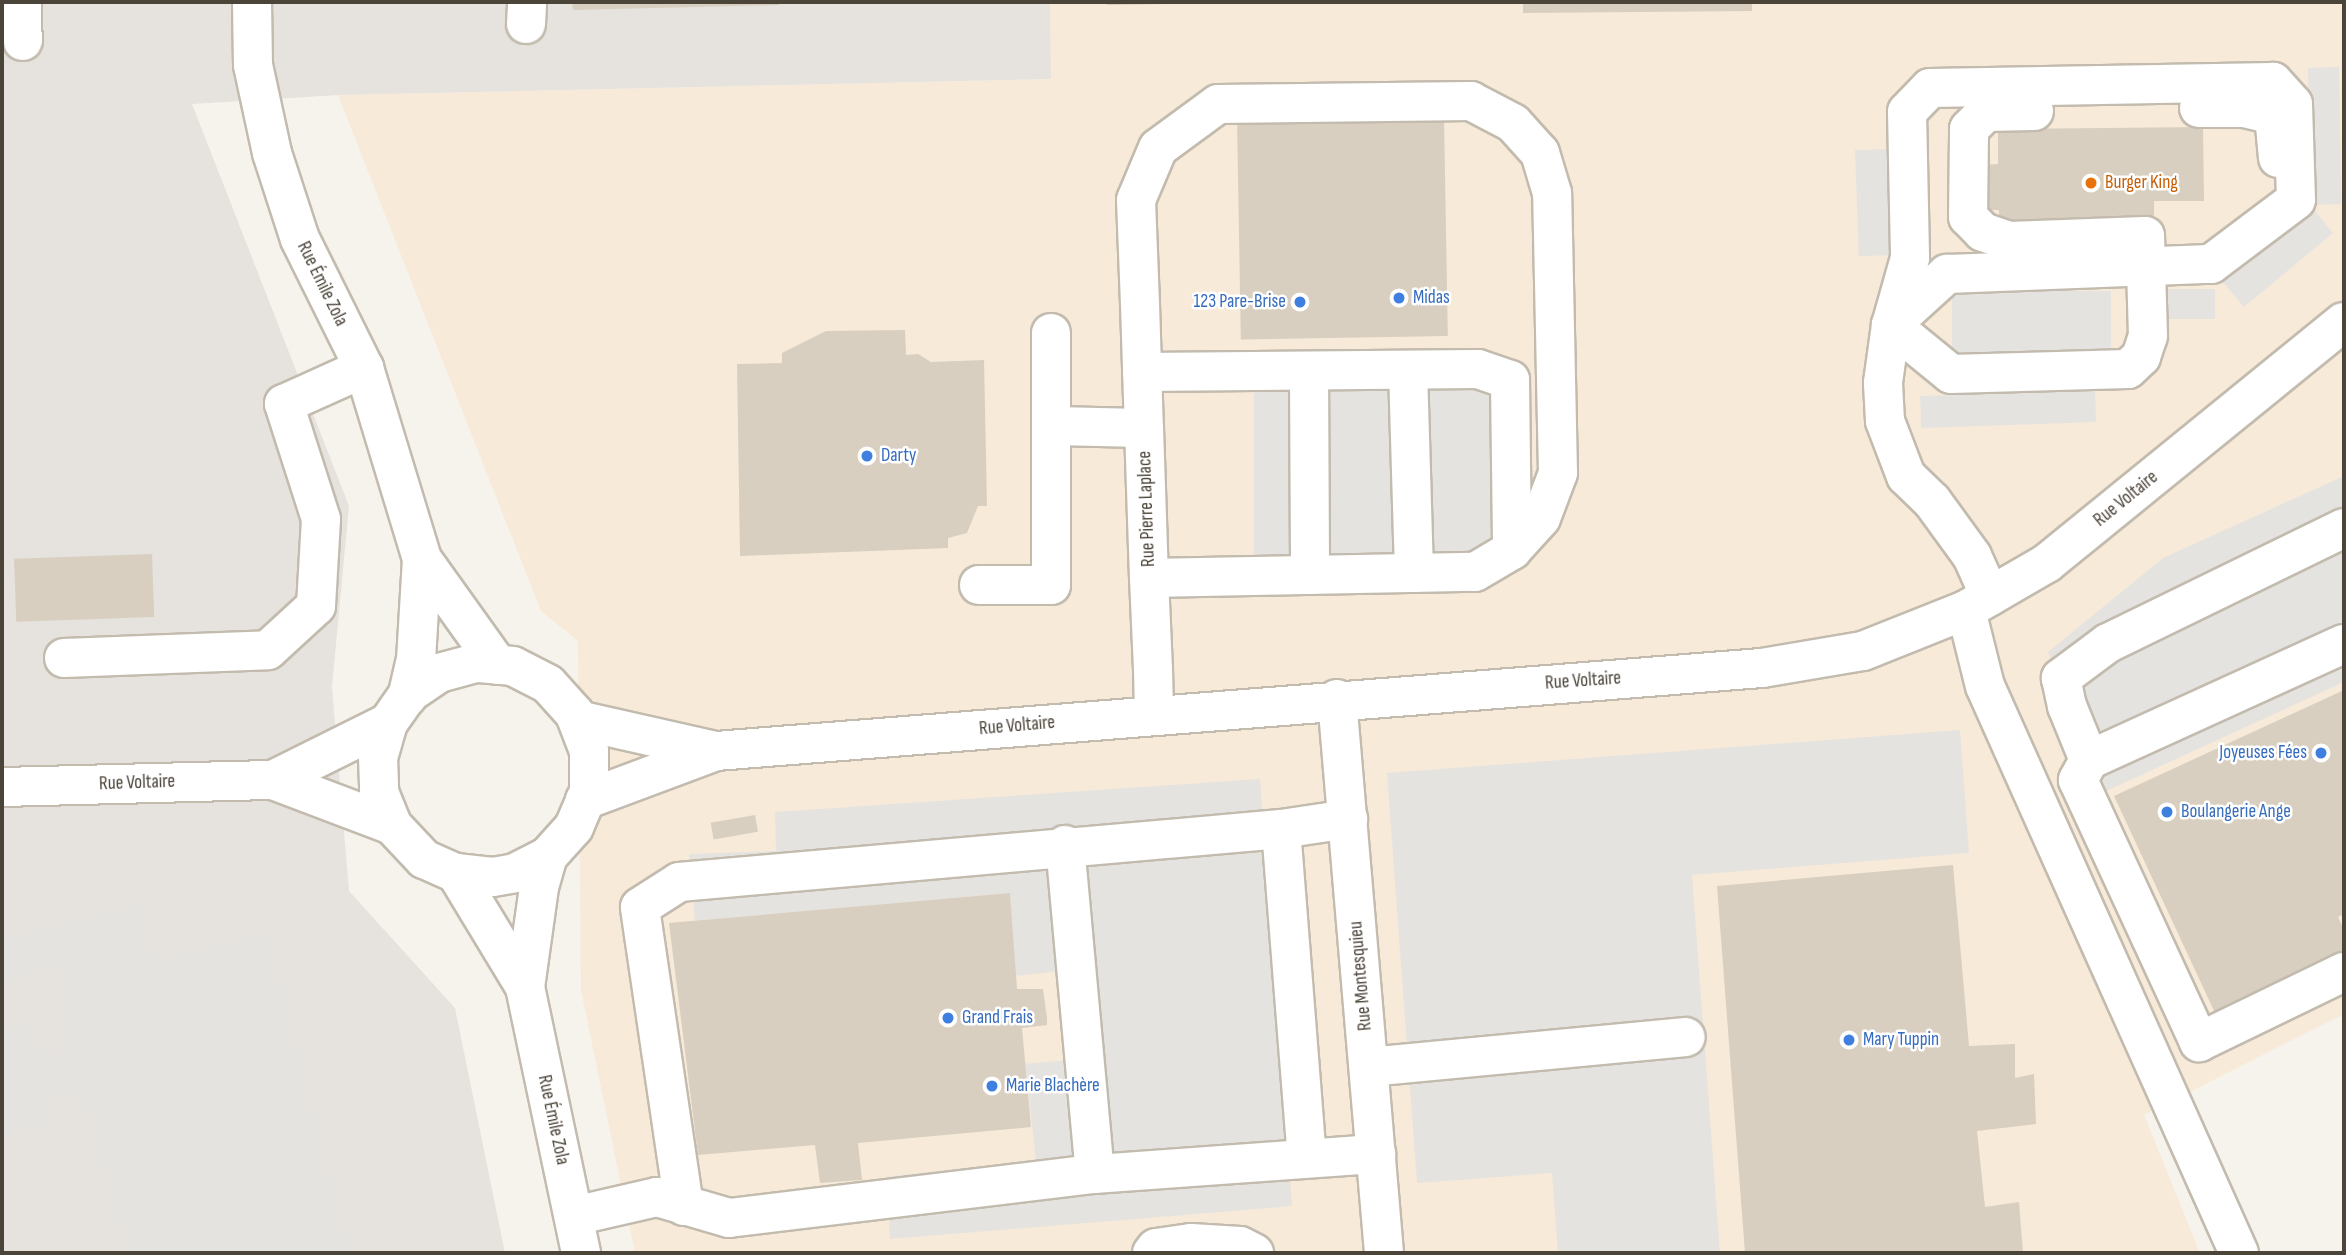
<!DOCTYPE html>
<meta charset="utf-8">
<style>
body{margin:0}
#map{position:relative;width:2346px;height:1255px;overflow:hidden;background:#f6f3ec;font-family:"Sofia Sans Condensed",sans-serif}
div>[style]{position:absolute}
[style*='--x']{left:calc(var(--x)*1px);top:calc(var(--y)*1px);width:calc(var(--w)*1px);rotate:calc(var(--a)*1deg)}
.commercial>*{inset:0;background:#f7ead8}
.industrial>*{inset:0;background:#e6e2dd}
.parking>*{inset:0;background:#e5e3e0;transform-origin:0 0}
.building>*{inset:0;background:#d8cfc1;transform-origin:0 0}
.roads{filter:drop-shadow(2px 0 #c2bbae) drop-shadow(-2px 0 #c2bbae) drop-shadow(0 2px #c2bbae) drop-shadow(0 -2px #c2bbae)}
.minor>*{height:38px;margin:-19px;padding:0 19px;transform-origin:19px;border-radius:19px;background:#fff}
.dots>*{width:19px;height:19px;translate:-50% -50%;box-sizing:border-box;border:4px solid #fff;border-radius:50%}
span{translate:-50% -50%;white-space:nowrap;text-align:center;line-height:1.15;-webkit-text-stroke:5px #fff;paint-order:stroke}
.food-label{font-size:19px;color:#c56008}
.left{translate:0 -50%;text-align:left}
.street-label{font-size:19px;color:#4b4439}
.shop-label{font-size:19px;color:#366cbe}
.right{translate:-100% -50%;text-align:right}
.frame{position:absolute;inset:0;border:4px solid #4b4439;pointer-events:none}
</style>
<div id="map">
<div class="commercial">
<div style="clip-path:polygon(1050px 2px,2344px 2px,2344px 1014px,2144px 1115px,2200px 1253px,635px 1253px,581px 990px,578px 641px,541px 611px,338px 95px,1051px 79px)"></div>
</div>
<div class="industrial">
<div style="clip-path:polygon(2px 2px,1050px 2px,1051px 79px,338px 95px,192px 104px,349px 506px,332px 687px,349px 891px,455px 1008px,505px 1253px,2px 1253px)"></div>
</div>
<div class="parking">
<div style="clip-path:polygon(2339px 67px,2341px 204px,2310px 205px,2333px 233px,2244px 307px,2221px 280px,2309px 204px,2308px 68px)"></div>
<div style="left:1892px;top:149px;width:106px;height:37px;rotate:88deg"></div>
<div style="left:2215px;top:289px;width:30px;height:49px;rotate:90deg"></div>
<div style="left:2111px;top:291px;width:61px;height:159px;rotate:90deg"></div>
<div style="left:1493px;top:389px;width:166px;height:239px;rotate:90deg"></div>
<div style="left:2095px;top:390px;width:32px;height:175px;rotate:88deg"></div>
<div style="clip-path:polygon(2344px 476px,2344px 682px,2104px 792px,2048px 652px,2163px 558px)"></div>
<div style="clip-path:polygon(1960px 730px,1969px 853px,1692px 875px,1720px 1253px,1558px 1253px,1552px 1173px,1417px 1183px,1387px 773px)"></div>
<div style="clip-path:polygon(1260px 779px,1292px 1206px,890px 1239px,886px 1177px,1036px 1160px,1025px 1064px,1070px 1060px,1061px 971px,1015px 976px,1010px 893px,695px 921px,689px 854px,776px 851px,775px 812px)"></div>
<div style="clip-path:polygon(141px 905px,155px 963px,267px 934px,348px 1253px,126px 1253px,83px 1093px,50px 1098px,53px 1123px,2px 1137px,2px 1030px,34px 1023px,41px 1058px,72px 1045px,56px 966px,2px 980px,2px 938px)"></div>
</div>
<div class="building">
<div style="clip-path:polygon(572px 2px,779px 2px,779px 5px,573px 10px)"></div>
<div style="clip-path:polygon(1107px 2px,1169px 2px,1169px 4px,1107px 5px)"></div>
<div style="clip-path:polygon(1523px 2px,1752px 2px,1752px 11px,1523px 13px)"></div>
<div style="left:1444px;top:117px;width:219px;height:207px;rotate:89deg"></div>
<div style="clip-path:polygon(2203px 127px,2204px 201px,2154px 201px,2154px 223px,1999px 226px,1999px 210px,1979px 210px,1979px 165px,1998px 164px,1998px 129px)"></div>
<div style="clip-path:polygon(905px 330px,906px 355px,918px 354px,931px 362px,984px 360px,987px 506px,978px 506px,967px 533px,948px 538px,948px 548px,740px 556px,737px 364px,782px 363px,782px 353px,826px 331px)"></div>
<div style="left:152px;top:554px;width:63px;height:138px;rotate:88deg"></div>
<div style="clip-path:polygon(2344px 690px,2344px 914px,2338px 917px,2344px 930px,2344px 956px,2216px 1015px,2114px 796px)"></div>
<div style="left:755px;top:815px;width:17px;height:45px;rotate:80deg"></div>
<div style="clip-path:polygon(1953px 865px,1969px 1046px,2015px 1044px,2015px 1078px,2034px 1074px,2036px 1124px,1977px 1131px,1985px 1207px,2019px 1202px,2023px 1253px,1745px 1253px,1717px 886px)"></div>
<div style="clip-path:polygon(1010px 893px,1017px 989px,1043px 989px,1047px 1018px,1047px 1025px,1022px 1028px,1031px 1127px,858px 1143px,862px 1180px,820px 1183px,815px 1145px,698px 1155px,669px 923px)"></div>
</div>
<div class="roads">
<div class="minor">
<div style="--x:22;--y:2;--w:39;--a:89"></div>
<div style="--x:252;--y:2;--w:63;--a:89.1"></div>
<div style="--x:253;--y:65;--w:90;--a:77.8"></div>
<div style="--x:272;--y:153;--w:90;--a:72"></div>
<div style="--x:300;--y:239;--w:144;--a:63.6"></div>
<div style="--x:364;--y:368;--w:200;--a:73.1"></div>
<div style="--x:422;--y:559;--w:100;--a:93.4"></div>
<div style="--x:416;--y:659;--w:39;--a:103"></div>
<div style="--x:526;--y:24;--w:22;--a:-87"></div>
<div style="--x:2199;--y:108;--w:45;--a:0"></div>
<div style="--x:2244;--y:108;--w:31;--a:13"></div>
<div style="--x:2274;--y:115;--w:43;--a:84.7"></div>
<div style="--x:1891;--y:325;--w:76;--a:-42.3"></div>
<div style="--x:1947;--y:274;--w:264;--a:-2.2"></div>
<div style="--x:2211;--y:264;--w:106;--a:-37"></div>
<div style="--x:2296;--y:200;--w:96;--a:-91.8"></div>
<div style="--x:2293;--y:104;--w:30;--a:-132"></div>
<div style="--x:2273;--y:82;--w:343;--a:179"></div>
<div style="--x:1930;--y:88;--w:33;--a:134"></div>
<div style="--x:1907;--y:112;--w:146;--a:88.8"></div>
<div style="--x:1910;--y:258;--w:70;--a:105.8"></div>
<div style="--x:1891;--y:325;--w:59;--a:97.9"></div>
<div style="--x:1883;--y:383;--w:38;--a:87"></div>
<div style="--x:1885;--y:421;--w:59;--a:69.1"></div>
<div style="--x:1906;--y:476;--w:36;--a:44"></div>
<div style="--x:1932;--y:501;--w:68;--a:54"></div>
<div style="--x:1972;--y:556;--w:44;--a:65.8"></div>
<div style="--x:1891;--y:325;--w:77;--a:39.2"></div>
<div style="--x:1951;--y:374;--w:177;--a:-1.6"></div>
<div style="--x:2128;--y:369;--w:18;--a:-43"></div>
<div style="--x:2141;--y:357;--w:22;--a:-72"></div>
<div style="--x:2148;--y:336;--w:100;--a:-91.7"></div>
<div style="--x:2145;--y:236;--w:136;--a:177.9"></div>
<div style="--x:2009;--y:241;--w:28;--a:-161"></div>
<div style="--x:1983;--y:232;--w:21;--a:-135"></div>
<div style="--x:1968;--y:217;--w:88;--a:-89.3"></div>
<div style="--x:1969;--y:129;--w:24;--a:-45"></div>
<div style="--x:1986;--y:112;--w:48;--a:-1.2"></div>
<div style="--x:1408;--y:370;--w:203;--a:88.3"></div>
<div style="--x:1309;--y:371;--w:204;--a:89.7"></div>
<div style="--x:1142;--y:372;--w:336;--a:-0.5"></div>
<div style="--x:1478;--y:369;--w:34;--a:19"></div>
<div style="--x:1510;--y:380;--w:170;--a:89.3"></div>
<div style="--x:1053;--y:426;--w:91;--a:1.3"></div>
<div style="--x:2344;--y:528;--w:263;--a:154"></div>
<div style="--x:2108;--y:643;--w:59;--a:143.3"></div>
<div style="--x:2061;--y:678;--w:29;--a:78"></div>
<div style="--x:2067;--y:706;--w:58;--a:67.8"></div>
<div style="--x:2089;--y:760;--w:280;--a:-24.5"></div>
<div style="--x:422;--y:559;--w:130;--a:54.4"></div>
<div style="--x:1149;--y:578;--w:326;--a:-1.1"></div>
<div style="--x:1475;--y:572;--w:43;--a:-30.7"></div>
<div style="--x:1512;--y:550;--w:43;--a:-47.8"></div>
<div style="--x:1541;--y:518;--w:48;--a:-69.3"></div>
<div style="--x:1558;--y:473;--w:280;--a:-91.2"></div>
<div style="--x:1552;--y:193;--w:42;--a:-106.7"></div>
<div style="--x:1540;--y:153;--w:40;--a:-132"></div>
<div style="--x:1513;--y:123;--w:47;--a:-152.4"></div>
<div style="--x:1471;--y:101;--w:253;--a:179.3"></div>
<div style="--x:1218;--y:104;--w:74;--a:143.7"></div>
<div style="--x:1158;--y:148;--w:56;--a:112.9"></div>
<div style="--x:1136;--y:200;--w:104;--a:87.8"></div>
<div style="--x:1140;--y:304;--w:124;--a:88.2"></div>
<div style="--x:1144;--y:428;--w:150;--a:88.1"></div>
<div style="--x:1149;--y:578;--w:91;--a:87.5"></div>
<div style="--x:1153;--y:669;--w:45;--a:88.7"></div>
<div style="--x:979;--y:585;--w:72;--a:0"></div>
<div style="--x:1051;--y:585;--w:252;--a:-90"></div>
<div style="--x:1966;--y:610;--w:78;--a:76"></div>
<div style="--x:1985;--y:686;--w:621;--a:65.87"></div>
<div style="--x:64;--y:658;--w:204;--a:-2.2"></div>
<div style="--x:268;--y:650;--w:65;--a:-42.5"></div>
<div style="--x:316;--y:606;--w:87;--a:-86.7"></div>
<div style="--x:321;--y:519;--w:121;--a:-107.8"></div>
<div style="--x:284;--y:404;--w:88;--a:-24.2"></div>
<div style="--x:1337;--y:699;--w:556;--a:85.15"></div>
<div style="--x:578;--y:720;--w:141;--a:12.7"></div>
<div style="--x:2089;--y:760;--w:23;--a:119"></div>
<div style="--x:2078;--y:780;--w:289;--a:65.2"></div>
<div style="--x:2199;--y:1042;--w:161;--a:-25.8"></div>
<div style="--x:273;--y:780;--w:128;--a:-26.4"></div>
<div style="--x:2;--y:787;--w:271;--a:-1.5"></div>
<div style="--x:273;--y:780;--w:127;--a:20.7"></div>
<div style="--x:585;--y:800;--w:140;--a:-20.5"></div>
<div style="--x:716;--y:751;--w:1049;--a:-4.54"></div>
<div style="--x:1762;--y:668;--w:102;--a:-9.6"></div>
<div style="--x:1863;--y:651;--w:111;--a:-21.7"></div>
<div style="--x:1966;--y:610;--w:94;--a:-30.1"></div>
<div style="--x:2047;--y:563;--w:382;--a:-39.1"></div>
<div style="--x:1281;--y:829;--w:330;--a:85.5"></div>
<div style="--x:1065;--y:845;--w:330;--a:84.8"></div>
<div style="--x:456;--y:873;--w:133;--a:58.8"></div>
<div style="--x:525;--y:987;--w:272;--a:78.1"></div>
<div style="--x:525;--y:987;--w:101;--a:-82"></div>
<div style="--x:539;--y:887;--w:32;--a:-74"></div>
<div style="--x:548;--y:856;--w:39;--a:-48"></div>
<div style="--x:574;--y:827;--w:39;--a:-67"></div>
<div style="--x:589;--y:791;--w:40;--a:-90"></div>
<div style="--x:589;--y:751;--w:40;--a:-111"></div>
<div style="--x:575;--y:714;--w:40;--a:-132"></div>
<div style="--x:548;--y:684;--w:39;--a:-153"></div>
<div style="--x:513;--y:666;--w:37;--a:-175"></div>
<div style="--x:476;--y:663;--w:38;--a:165"></div>
<div style="--x:439;--y:673;--w:36;--a:146"></div>
<div style="--x:409;--y:693;--w:37;--a:125"></div>
<div style="--x:388;--y:723;--w:35;--a:106"></div>
<div style="--x:378;--y:757;--w:35;--a:88"></div>
<div style="--x:379;--y:792;--w:35;--a:68"></div>
<div style="--x:392;--y:825;--w:47;--a:46.7"></div>
<div style="--x:424;--y:859;--w:35;--a:24"></div>
<div style="--x:456;--y:873;--w:37;--a:6"></div>
<div style="--x:493;--y:877;--w:22;--a:-10"></div>
<div style="--x:515;--y:873;--w:37;--a:-27"></div>
<div style="--x:1369;--y:1067;--w:318;--a:-5.4"></div>
<div style="--x:684;--y:1206;--w:302;--a:-98.4"></div>
<div style="--x:640;--y:907;--w:46;--a:-32.7"></div>
<div style="--x:679;--y:882;--w:604;--a:-5.03"></div>
<div style="--x:1281;--y:829;--w:68;--a:-8.5"></div>
<div style="--x:574;--y:1216;--w:85;--a:-12.9"></div>
<div style="--x:657;--y:1197;--w:75;--a:16.3"></div>
<div style="--x:729;--y:1218;--w:369;--a:-6.9"></div>
<div style="--x:1095;--y:1174;--w:282;--a:-4.1"></div>
<div style="--x:1152;--y:1253;--w:6;--a:-51"></div>
<div style="--x:1156;--y:1248;--w:35;--a:-8"></div>
<div style="--x:1191;--y:1243;--w:49;--a:3.5"></div>
<div style="--x:1240;--y:1246;--w:16;--a:27"></div>
</div>
</div>
<div class="dots">
<div style="left:2091px;top:183px;background:#e8710a"></div>
<div style="left:1399px;top:298px;background:#3f7fe0"></div>
<div style="left:1300px;top:302px;background:#3f7fe0"></div>
<div style="left:867px;top:456px;background:#3f7fe0"></div>
<div style="left:2321px;top:753px;background:#3f7fe0"></div>
<div style="left:2167px;top:812px;background:#3f7fe0"></div>
<div style="left:948px;top:1018px;background:#3f7fe0"></div>
<div style="left:1849px;top:1040px;background:#3f7fe0"></div>
<div style="left:992px;top:1086px;background:#3f7fe0"></div>
</div>
<div class="food-label">
<span class="left" style="left:2105px;top:183px">Burger King</span>
</div>
<div class="street-label">
<span style="left:322px;top:284px;rotate:64deg">Rue Émile Zola</span>
<span style="left:2126px;top:499px;rotate:-39deg">Rue Voltaire</span>
<span style="left:1147px;top:509px;rotate:-92deg">Rue Pierre Laplace</span>
<span style="left:1583px;top:681px;rotate:-4deg">Rue Voltaire</span>
<span style="left:1017px;top:726px;rotate:-5deg">Rue Voltaire</span>
<span style="left:137px;top:783px;rotate:-2deg">Rue Voltaire</span>
<span style="left:1361px;top:976px;rotate:-95deg">Rue Montesquieu</span>
<span style="left:553px;top:1120px;rotate:78deg">Rue Émile Zola</span>
</div>
<div class="shop-label">
<span class="left" style="left:1413px;top:298px">Midas</span>
<span class="right" style="left:1286px;top:302px">123 Pare-Brise</span>
<span class="left" style="left:881px;top:456px">Darty</span>
<span class="right" style="left:2307px;top:753px">Joyeuses Fées</span>
<span class="left" style="left:2181px;top:812px">Boulangerie Ange</span>
<span class="left" style="left:962px;top:1018px">Grand Frais</span>
<span class="left" style="left:1863px;top:1040px">Mary Tuppin</span>
<span class="left" style="left:1006px;top:1086px">Marie Blachère</span>
</div>
<div class="frame"></div>
</div>
